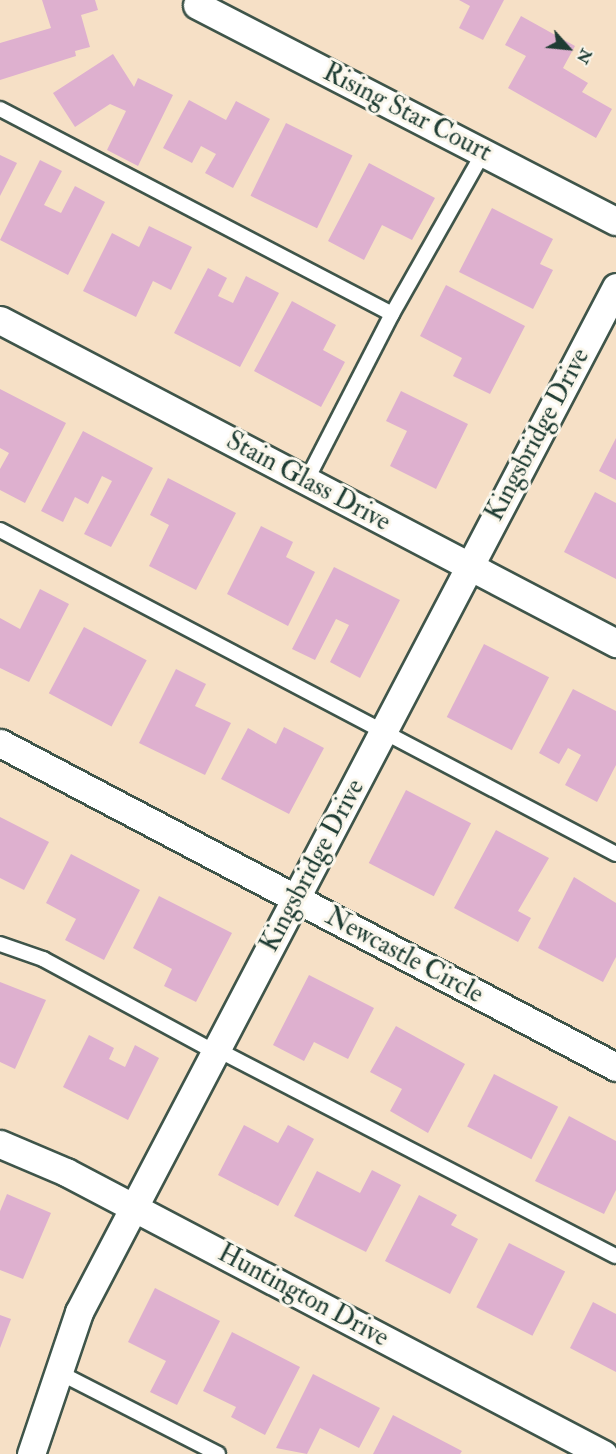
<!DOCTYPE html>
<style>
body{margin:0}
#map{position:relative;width:616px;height:1454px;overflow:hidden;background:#f6e0c6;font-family:"IM FELL Double Pica",serif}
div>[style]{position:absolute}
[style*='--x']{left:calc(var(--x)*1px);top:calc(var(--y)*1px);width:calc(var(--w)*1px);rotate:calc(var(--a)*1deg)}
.building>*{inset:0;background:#deb0cf;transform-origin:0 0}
.roads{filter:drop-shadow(2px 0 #3f554a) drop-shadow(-2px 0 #3f554a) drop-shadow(0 2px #3f554a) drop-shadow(0 -2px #3f554a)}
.service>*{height:14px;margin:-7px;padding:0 7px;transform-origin:7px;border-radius:7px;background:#fff}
.minor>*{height:27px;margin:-13.5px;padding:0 13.5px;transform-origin:13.5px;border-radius:13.5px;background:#fff}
span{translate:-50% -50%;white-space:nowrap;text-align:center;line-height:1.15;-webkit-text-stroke:6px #fbf7ec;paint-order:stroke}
.street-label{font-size:26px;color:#1f3d34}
.north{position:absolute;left:538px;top:18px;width:60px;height:60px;-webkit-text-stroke:4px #fbf7ec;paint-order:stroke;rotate:117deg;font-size:16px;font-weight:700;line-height:24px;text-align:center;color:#1f3d34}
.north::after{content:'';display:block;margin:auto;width:21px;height:27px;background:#1f3d34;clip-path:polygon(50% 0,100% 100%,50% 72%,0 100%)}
</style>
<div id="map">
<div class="building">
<div style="clip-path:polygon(42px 0,95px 0,98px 10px,81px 15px,90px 47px,75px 51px,76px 56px,0 80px,0 43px,51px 28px)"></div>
<div style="clip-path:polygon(459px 0,504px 0,483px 40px,459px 28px,470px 6px)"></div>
<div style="clip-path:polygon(521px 16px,575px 46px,563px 68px,588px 83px,582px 92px,612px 109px,596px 138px,508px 88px,526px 56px,505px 45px)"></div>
<div style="clip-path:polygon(113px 54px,134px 87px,138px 78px,173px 95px,138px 166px,107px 150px,126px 111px,110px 104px,75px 127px,53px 93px)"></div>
<div style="clip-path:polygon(189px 100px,226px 120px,236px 101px,270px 119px,233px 188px,205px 173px,216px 154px,201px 146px,192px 163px,163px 148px)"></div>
<div style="left:286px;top:123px;width:74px;height:81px;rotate:26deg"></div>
<div style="clip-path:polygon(0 155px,17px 163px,0 196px)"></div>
<div style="clip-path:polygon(40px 160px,62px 171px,44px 205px,61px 213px,75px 186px,105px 202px,68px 275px,0 240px)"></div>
<div style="clip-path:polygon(369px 163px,435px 198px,412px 240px,382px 225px,364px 260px,328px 241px)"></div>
<div style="clip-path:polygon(492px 208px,553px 239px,540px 264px,553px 270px,533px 309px,459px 272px)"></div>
<div style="clip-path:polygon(149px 226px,192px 247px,171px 290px,153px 281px,136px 317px,83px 291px,112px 233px,139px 247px)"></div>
<div style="clip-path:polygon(208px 268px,227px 278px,218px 296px,233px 303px,246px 276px,279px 293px,240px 367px,174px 333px)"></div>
<div style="clip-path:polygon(446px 285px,525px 326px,490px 394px,453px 376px,462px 358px,420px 336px)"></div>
<div style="clip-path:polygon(292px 301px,336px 325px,323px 350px,345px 362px,321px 407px,254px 371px)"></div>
<div style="clip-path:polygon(0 389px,66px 423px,25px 503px,0 490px,0 469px,9px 453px,0 448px)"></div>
<div style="clip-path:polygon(401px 391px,468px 424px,436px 489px,390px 466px,407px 431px,386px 421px)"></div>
<div style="clip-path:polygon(83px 431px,153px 468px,111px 547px,84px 534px,112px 481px,102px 476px,88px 504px,75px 497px,63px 522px,41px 511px)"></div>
<div style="clip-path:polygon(616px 438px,616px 480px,599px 471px)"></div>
<div style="clip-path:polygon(168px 478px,236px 513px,196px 590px,149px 566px,169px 525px,150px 515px)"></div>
<div style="clip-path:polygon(595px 492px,616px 503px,616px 579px,564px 552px)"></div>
<div style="clip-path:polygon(261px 526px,293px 542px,286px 557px,315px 572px,288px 626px,227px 594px)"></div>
<div style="clip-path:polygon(334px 567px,400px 600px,360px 678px,330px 662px,349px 625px,336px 619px,315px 660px,292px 649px)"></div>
<div style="clip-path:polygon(40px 589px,69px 604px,29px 682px,0 668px,0 618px,20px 629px)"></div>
<div style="left:84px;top:627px;width:71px;height:75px;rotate:28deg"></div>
<div style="left:484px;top:644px;width:73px;height:82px;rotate:27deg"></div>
<div style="clip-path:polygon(176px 669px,206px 684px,195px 706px,231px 723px,205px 775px,139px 743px)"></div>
<div style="clip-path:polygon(573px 689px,616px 711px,616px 765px,597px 802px,565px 785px,581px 755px,568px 748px,559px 764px,539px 753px)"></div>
<div style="clip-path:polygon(284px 727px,324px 748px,289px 814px,221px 779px,248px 728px,276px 744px)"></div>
<div style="left:406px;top:790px;width:73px;height:82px;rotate:27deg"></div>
<div style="clip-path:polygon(0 817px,49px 842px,24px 890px,0 878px)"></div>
<div style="clip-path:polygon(496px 830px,549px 858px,518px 911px,531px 918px,518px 942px,454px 908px)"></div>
<div style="clip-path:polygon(71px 854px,140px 890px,104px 960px,65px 940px,76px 919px,46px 903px)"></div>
<div style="clip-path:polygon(574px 877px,616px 903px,616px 957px,603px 982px,538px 948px)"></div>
<div style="clip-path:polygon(159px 896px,232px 933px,196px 1002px,164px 986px,172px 969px,133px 948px)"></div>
<div style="clip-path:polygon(309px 975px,374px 1008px,348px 1059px,314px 1042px,304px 1061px,273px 1045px)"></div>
<div style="clip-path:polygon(0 982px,46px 1000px,15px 1069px,0 1062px)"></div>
<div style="clip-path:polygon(396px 1026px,465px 1064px,428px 1133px,390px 1111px,402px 1089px,370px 1072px)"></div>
<div style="clip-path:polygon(89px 1035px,114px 1048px,109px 1059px,125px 1067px,135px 1045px,159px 1058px,128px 1120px,63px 1087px)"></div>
<div style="left:494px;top:1074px;width:72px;height:59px;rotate:27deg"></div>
<div style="clip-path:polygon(569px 1116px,616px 1141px,616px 1190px,604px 1214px,535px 1181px)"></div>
<div style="clip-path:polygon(244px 1125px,278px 1143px,288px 1125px,314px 1139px,278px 1206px,218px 1175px)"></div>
<div style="clip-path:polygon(372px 1170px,401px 1185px,366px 1252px,294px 1216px,317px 1171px,360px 1193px)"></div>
<div style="clip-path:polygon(7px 1194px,51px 1213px,23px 1279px,0 1270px,0 1211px)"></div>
<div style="clip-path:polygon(419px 1195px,457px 1215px,451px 1225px,478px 1239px,450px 1294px,385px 1261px)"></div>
<div style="left:509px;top:1243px;width:63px;height:72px;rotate:27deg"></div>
<div style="clip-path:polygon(155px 1288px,220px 1321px,177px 1405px,150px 1392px,166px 1361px,128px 1342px)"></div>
<div style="clip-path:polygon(593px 1302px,616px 1314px,616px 1372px,570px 1348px)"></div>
<div style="clip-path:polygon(0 1315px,11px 1319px,0 1348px)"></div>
<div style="clip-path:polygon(232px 1332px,300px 1367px,265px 1435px,231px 1417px,236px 1407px,203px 1391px)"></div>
<div style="clip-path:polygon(313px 1374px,380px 1408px,359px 1448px,320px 1428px,307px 1454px,276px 1448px)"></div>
<div style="clip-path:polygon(393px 1415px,462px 1451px,460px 1454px,373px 1454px)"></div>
</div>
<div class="roads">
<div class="service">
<div style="--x:0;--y:109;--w:442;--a:27.6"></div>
<div style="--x:392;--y:314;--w:188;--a:117.2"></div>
<div style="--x:392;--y:314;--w:185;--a:-60.5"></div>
<div style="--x:0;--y:530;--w:696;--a:27.74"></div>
<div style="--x:0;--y:944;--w:46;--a:19.2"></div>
<div style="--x:43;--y:959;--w:196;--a:28.4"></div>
<div style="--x:216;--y:1049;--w:450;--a:27.4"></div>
<div style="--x:56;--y:1371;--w:182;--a:27.1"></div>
</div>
<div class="minor">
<div style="--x:197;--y:5;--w:471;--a:27.3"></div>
<div style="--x:0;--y:320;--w:696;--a:27.67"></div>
<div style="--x:0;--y:743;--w:696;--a:27.74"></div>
<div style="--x:0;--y:1144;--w:72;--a:23"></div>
<div style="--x:66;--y:1172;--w:607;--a:27.71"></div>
<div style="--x:31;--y:1454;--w:150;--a:-71.3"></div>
<div style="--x:79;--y:1312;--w:1157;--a:-62.35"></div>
</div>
</div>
<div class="street-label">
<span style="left:407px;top:113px;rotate:27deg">Rising Star Court</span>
<span style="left:538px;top:435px;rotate:-62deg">Kingsbridge Drive</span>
<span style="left:308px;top:482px;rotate:28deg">Stain Glass Drive</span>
<span style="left:313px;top:866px;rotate:-62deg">Kingsbridge Drive</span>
<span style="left:404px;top:956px;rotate:28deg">Newcastle Circle</span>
<span style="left:303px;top:1296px;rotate:28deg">Huntington Drive</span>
</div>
<div class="north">N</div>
</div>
